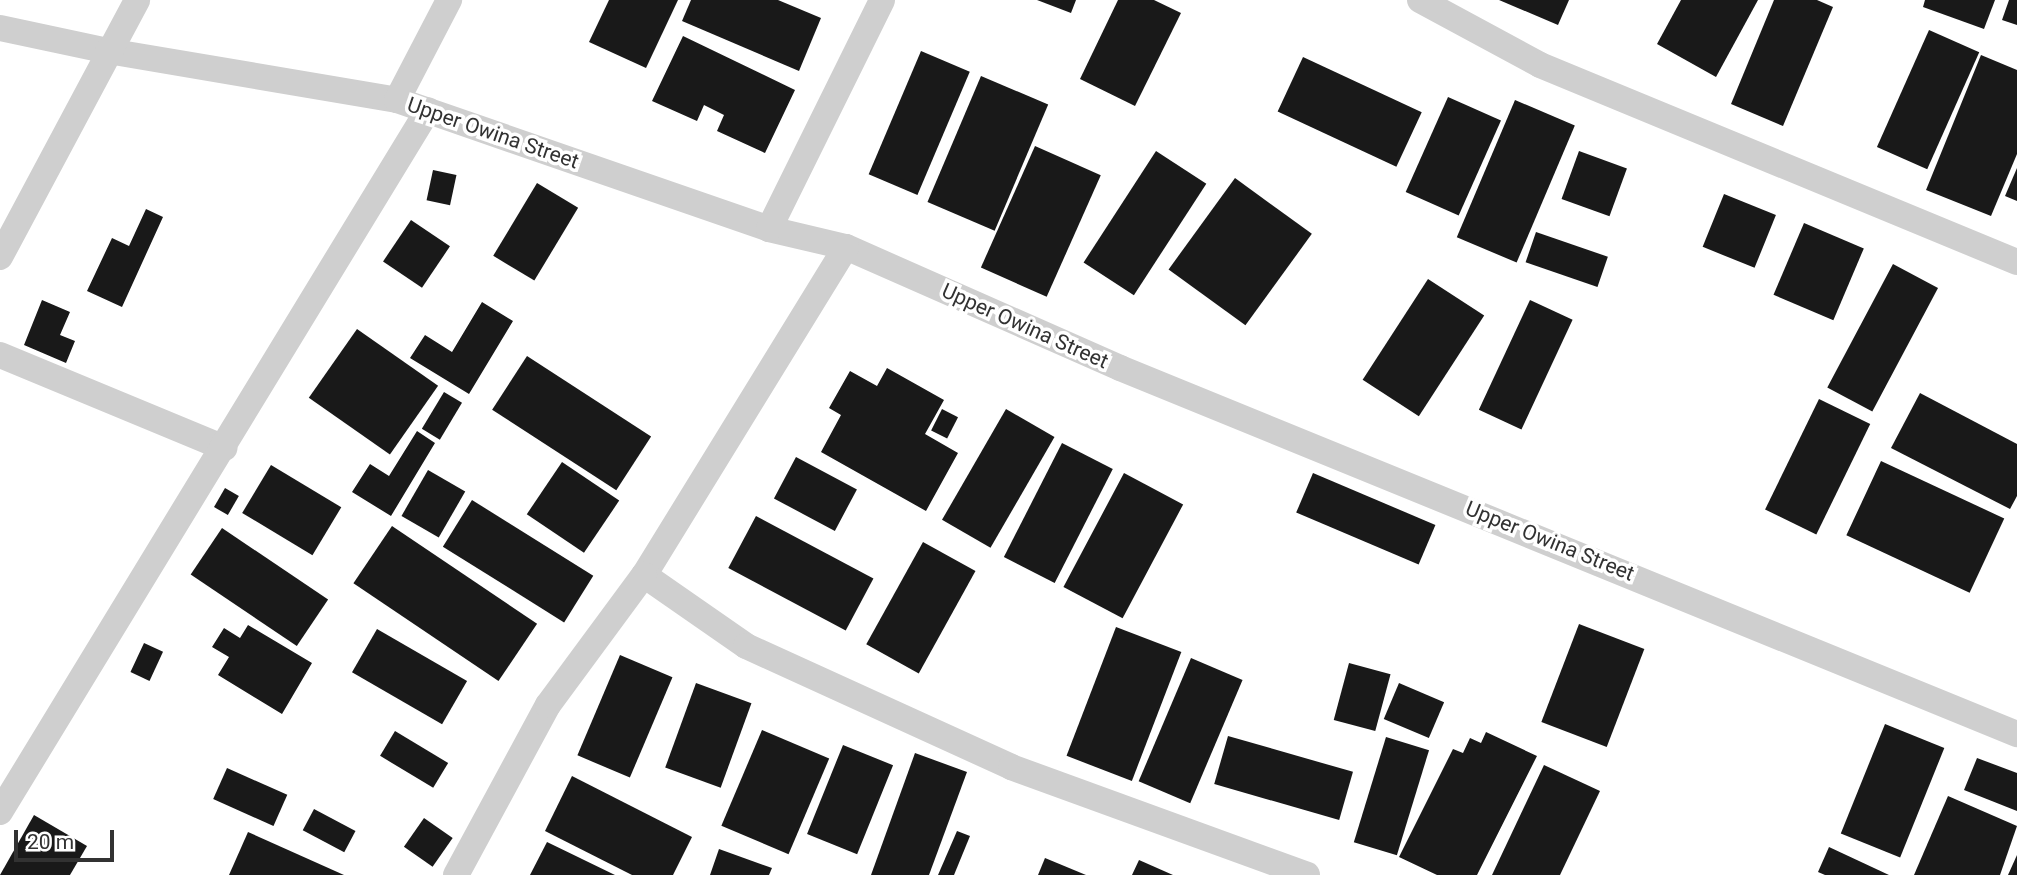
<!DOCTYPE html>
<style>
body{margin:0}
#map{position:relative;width:2017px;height:875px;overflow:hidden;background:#fff;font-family:Roboto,sans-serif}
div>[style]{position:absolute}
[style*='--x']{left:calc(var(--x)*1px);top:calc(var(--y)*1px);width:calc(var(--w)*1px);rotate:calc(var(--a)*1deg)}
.building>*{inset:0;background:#191919;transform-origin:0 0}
.street>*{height:26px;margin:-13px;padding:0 13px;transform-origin:13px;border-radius:13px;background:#cfcfcf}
span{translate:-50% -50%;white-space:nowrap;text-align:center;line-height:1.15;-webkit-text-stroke:7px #fff;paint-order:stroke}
.street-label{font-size:21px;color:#323232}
.scale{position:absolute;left:14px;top:830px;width:100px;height:32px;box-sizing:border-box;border:4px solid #323232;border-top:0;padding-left:9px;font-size:21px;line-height:24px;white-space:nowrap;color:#323232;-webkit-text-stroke:5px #fff;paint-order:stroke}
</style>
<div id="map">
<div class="building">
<div style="clip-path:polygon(609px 0,678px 0,646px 68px,589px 42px)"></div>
<div style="clip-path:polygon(691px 0,778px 0,821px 18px,799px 71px,682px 21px)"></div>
<div style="clip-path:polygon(1037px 0,1076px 0,1071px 13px)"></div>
<div style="clip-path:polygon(1118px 0,1154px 0,1181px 13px,1135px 106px,1080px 79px)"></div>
<div style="clip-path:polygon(1499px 0,1569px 0,1558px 25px)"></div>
<div style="clip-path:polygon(1681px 0,1758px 0,1716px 77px,1657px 44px)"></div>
<div style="clip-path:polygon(1774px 0,1817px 0,1833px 7px,1783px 126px,1731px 104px)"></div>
<div style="clip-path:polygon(1925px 0,1995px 0,1984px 29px,1923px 7px)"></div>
<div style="clip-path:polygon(2009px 0,2017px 0,2017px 25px,2002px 20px)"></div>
<div style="left:1929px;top:30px;width:55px;height:128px;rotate:24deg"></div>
<div style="clip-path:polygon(683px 36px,795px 90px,765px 153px,717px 131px,724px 115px,704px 105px,697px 121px,652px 101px)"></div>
<div style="left:921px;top:51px;width:53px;height:134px;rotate:23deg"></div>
<div style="clip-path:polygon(1981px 55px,2017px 70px,2017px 154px,1991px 216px,1926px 190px)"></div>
<div style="left:1303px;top:57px;width:131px;height:60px;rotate:25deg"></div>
<div style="left:981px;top:76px;width:73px;height:137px;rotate:23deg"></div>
<div style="left:1448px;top:97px;width:58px;height:104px;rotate:24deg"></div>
<div style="left:1515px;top:100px;width:65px;height:149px;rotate:23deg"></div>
<div style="left:1035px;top:146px;width:72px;height:133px;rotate:24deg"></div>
<div style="left:1156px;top:151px;width:60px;height:133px;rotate:33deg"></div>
<div style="left:1579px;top:151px;width:51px;height:51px;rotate:20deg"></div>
<div style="clip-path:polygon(2017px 168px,2017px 201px,2005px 196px)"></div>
<div style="left:433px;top:170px;width:24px;height:31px;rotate:12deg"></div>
<div style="left:1235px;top:178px;width:95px;height:113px;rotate:36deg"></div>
<div style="left:537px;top:183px;width:48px;height:85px;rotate:31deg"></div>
<div style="left:1724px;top:194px;width:56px;height:57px;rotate:22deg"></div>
<div style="clip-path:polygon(146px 209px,163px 217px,122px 307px,87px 291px,112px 238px,129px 246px)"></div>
<div style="left:411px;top:220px;width:47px;height:50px;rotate:34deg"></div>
<div style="left:1804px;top:223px;width:65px;height:78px;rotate:23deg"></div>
<div style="left:1536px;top:232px;width:76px;height:32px;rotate:19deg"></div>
<div style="left:1893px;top:264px;width:51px;height:140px;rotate:28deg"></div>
<div style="left:1428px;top:279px;width:67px;height:120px;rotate:33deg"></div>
<div style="clip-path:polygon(42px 300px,70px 312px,60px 335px,75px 341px,66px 363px,24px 345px)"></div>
<div style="left:1530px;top:300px;width:47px;height:121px;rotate:25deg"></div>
<div style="clip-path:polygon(482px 302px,513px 321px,469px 394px,410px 358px,425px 335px,452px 352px)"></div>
<div style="left:357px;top:329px;width:99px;height:84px;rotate:35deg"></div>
<div style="left:527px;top:356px;width:148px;height:64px;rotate:33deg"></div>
<div style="clip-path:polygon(887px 368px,944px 400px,925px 434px,958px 453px,926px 511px,821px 452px,841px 415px,829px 408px,850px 371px,877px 386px)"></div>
<div style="left:444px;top:392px;width:21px;height:43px;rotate:31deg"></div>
<div style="clip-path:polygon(1920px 393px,2017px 444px,2017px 496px,2010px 509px,1891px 448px)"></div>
<div style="left:1819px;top:399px;width:57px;height:123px;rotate:26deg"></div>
<div style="left:942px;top:409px;width:18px;height:24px;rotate:27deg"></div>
<div style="left:1006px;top:409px;width:56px;height:128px;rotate:30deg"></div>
<div style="clip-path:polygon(417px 431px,435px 443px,391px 516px,352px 492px,370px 464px,389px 476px)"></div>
<div style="left:1062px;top:443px;width:57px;height:128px;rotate:27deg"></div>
<div style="left:796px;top:457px;width:69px;height:47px;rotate:28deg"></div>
<div style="left:1881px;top:461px;width:136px;height:82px;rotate:25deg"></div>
<div style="left:562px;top:462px;width:69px;height:63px;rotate:34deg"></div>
<div style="left:271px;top:465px;width:82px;height:56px;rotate:31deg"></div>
<div style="left:428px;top:470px;width:43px;height:53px;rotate:30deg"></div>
<div style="left:1124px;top:473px;width:67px;height:129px;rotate:28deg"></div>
<div style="left:1313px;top:473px;width:133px;height:43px;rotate:23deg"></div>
<div style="left:225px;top:488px;width:16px;height:22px;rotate:30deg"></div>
<div style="left:472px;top:500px;width:143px;height:55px;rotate:32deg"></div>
<div style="left:756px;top:516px;width:133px;height:59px;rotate:28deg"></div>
<div style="left:392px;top:526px;width:175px;height:69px;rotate:34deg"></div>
<div style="left:222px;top:528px;width:128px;height:56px;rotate:34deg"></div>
<div style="left:923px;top:542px;width:60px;height:117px;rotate:29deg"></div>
<div style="left:1579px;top:624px;width:70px;height:105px;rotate:21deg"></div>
<div style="clip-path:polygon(248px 625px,312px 663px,282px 714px,218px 675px,229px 657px,212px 647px,224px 628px,240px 638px)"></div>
<div style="left:1116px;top:627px;width:70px;height:138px;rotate:21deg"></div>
<div style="left:377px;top:629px;width:104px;height:50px;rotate:30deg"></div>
<div style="left:144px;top:643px;width:21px;height:32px;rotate:25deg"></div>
<div style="left:620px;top:655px;width:57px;height:109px;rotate:23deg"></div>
<div style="left:1191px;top:658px;width:56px;height:134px;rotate:23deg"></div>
<div style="left:1349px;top:663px;width:43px;height:59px;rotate:15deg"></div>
<div style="left:696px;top:683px;width:59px;height:90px;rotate:20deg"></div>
<div style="left:1399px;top:683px;width:49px;height:39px;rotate:23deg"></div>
<div style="left:1885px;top:724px;width:64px;height:118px;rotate:22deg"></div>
<div style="left:762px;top:730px;width:73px;height:104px;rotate:23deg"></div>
<div style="left:395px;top:731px;width:62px;height:29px;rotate:31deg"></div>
<div style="clip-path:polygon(1486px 732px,1537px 756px,1477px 875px,1437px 875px,1399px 857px,1453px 749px,1463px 753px,1470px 738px,1481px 743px)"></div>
<div style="left:1228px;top:736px;width:130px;height:50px;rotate:16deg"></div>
<div style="left:1386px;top:737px;width:45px;height:110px;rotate:17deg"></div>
<div style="left:843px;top:745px;width:54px;height:96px;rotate:22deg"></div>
<div style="clip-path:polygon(915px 753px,967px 772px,929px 875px,871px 875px)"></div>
<div style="clip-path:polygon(1977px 758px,2017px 773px,2017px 811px,1964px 790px)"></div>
<div style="clip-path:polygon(1544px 765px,1600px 791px,1560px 875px,1492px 875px)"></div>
<div style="left:227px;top:768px;width:66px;height:34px;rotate:24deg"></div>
<div style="clip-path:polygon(572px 776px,692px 837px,673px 875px,632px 875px,545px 831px)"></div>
<div style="clip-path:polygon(1948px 796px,2017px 826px,2000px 875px,1914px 875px)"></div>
<div style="left:314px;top:809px;width:47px;height:24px;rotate:28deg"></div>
<div style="clip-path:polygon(34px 815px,87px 846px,70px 875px,0 875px)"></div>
<div style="left:424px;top:818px;width:35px;height:35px;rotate:35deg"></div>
<div style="clip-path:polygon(957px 831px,970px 836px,954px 875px,938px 875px)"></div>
<div style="clip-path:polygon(248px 832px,344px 875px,229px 875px)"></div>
<div style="clip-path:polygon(547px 842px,615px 875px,530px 875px)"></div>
<div style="clip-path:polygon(1829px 847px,1889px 875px,1825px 875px,1818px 872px)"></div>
<div style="clip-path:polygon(719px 849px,772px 868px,769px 875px,710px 875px)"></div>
<div style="clip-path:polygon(2017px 855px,2017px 875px,2008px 875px)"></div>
<div style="clip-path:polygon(1045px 858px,1086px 875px,1038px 875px)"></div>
<div style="clip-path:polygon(1139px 860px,1173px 875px,1132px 875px)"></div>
</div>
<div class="street">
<div style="--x:1420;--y:0;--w:136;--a:28.4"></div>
<div style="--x:1540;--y:65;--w:516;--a:22.44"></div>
<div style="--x:0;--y:28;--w:110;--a:12"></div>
<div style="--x:108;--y:51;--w:293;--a:9.6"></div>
<div style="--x:397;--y:100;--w:394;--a:19.1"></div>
<div style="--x:769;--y:229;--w:79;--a:13.2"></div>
<div style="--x:846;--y:247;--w:300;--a:23.8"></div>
<div style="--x:1120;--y:368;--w:969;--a:22.2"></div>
<div style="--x:397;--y:100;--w:113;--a:-62.5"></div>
<div style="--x:769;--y:229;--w:255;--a:-63.7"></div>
<div style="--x:846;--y:247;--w:385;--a:121.6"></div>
<div style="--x:644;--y:575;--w:124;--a:34.8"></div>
<div style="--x:746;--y:646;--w:291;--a:24.5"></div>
<div style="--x:1011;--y:767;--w:315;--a:20"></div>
<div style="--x:0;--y:257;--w:291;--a:-61.9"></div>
<div style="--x:0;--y:355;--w:243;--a:22.5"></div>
<div style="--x:0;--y:812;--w:822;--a:-58.63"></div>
<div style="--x:456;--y:875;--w:193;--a:-61.6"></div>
<div style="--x:548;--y:705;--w:162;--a:-53.6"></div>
</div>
<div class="street-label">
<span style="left:493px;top:133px;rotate:19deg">Upper Owina Street</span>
<span style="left:1025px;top:326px;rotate:24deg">Upper Owina Street</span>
<span style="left:1550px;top:541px;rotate:22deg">Upper Owina Street</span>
</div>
<div class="scale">20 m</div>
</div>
